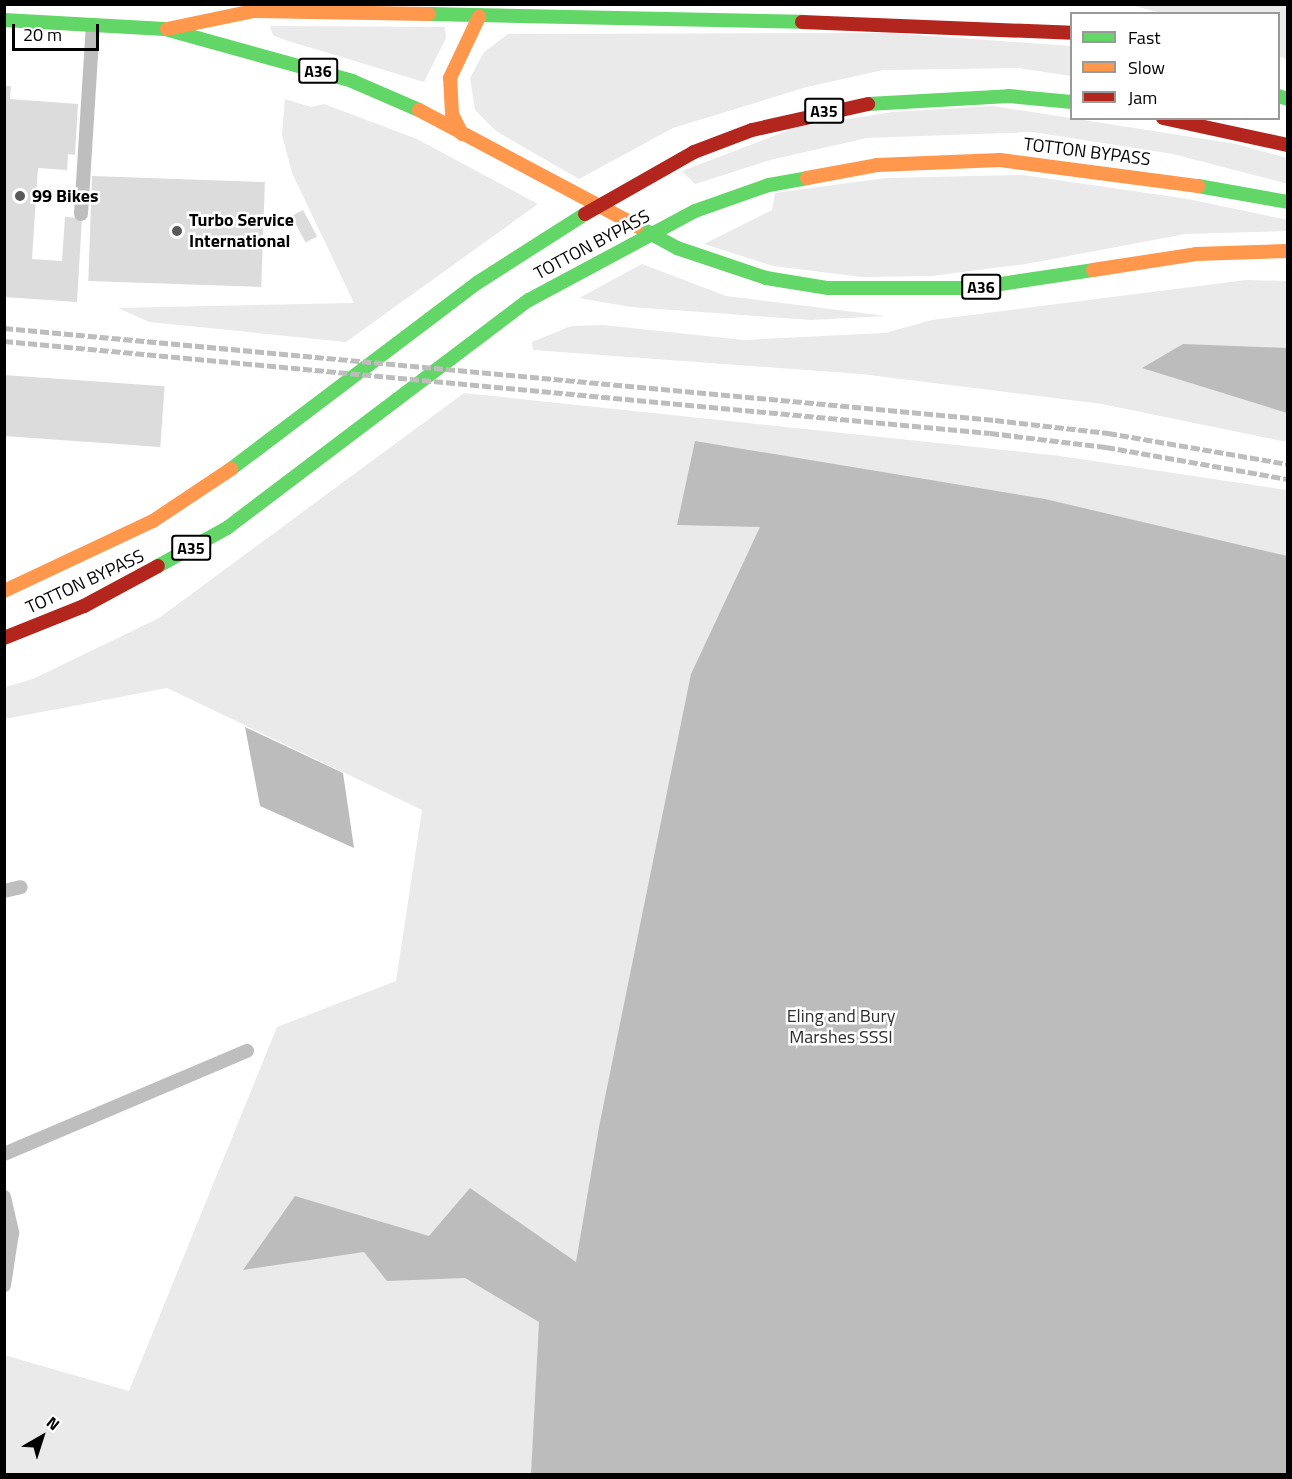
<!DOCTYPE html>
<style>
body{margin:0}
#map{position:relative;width:1292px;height:1479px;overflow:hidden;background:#fff;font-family:"Titillium Web",sans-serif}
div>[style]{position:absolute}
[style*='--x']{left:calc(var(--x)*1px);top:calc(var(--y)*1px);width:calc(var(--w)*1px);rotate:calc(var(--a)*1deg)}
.green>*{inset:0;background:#eaeaea}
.water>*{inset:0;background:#bcbcbc}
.building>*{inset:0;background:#dcdcdc;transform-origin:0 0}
.lane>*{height:14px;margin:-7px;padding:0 7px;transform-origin:7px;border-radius:7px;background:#bebebe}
.fast>*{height:14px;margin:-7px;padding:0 7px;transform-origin:7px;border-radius:7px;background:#63d668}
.slow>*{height:14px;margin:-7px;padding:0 7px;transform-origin:7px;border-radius:7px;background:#ff974d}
.jam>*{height:14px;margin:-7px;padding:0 7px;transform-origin:7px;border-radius:7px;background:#b3261e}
.rail>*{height:4.5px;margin-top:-2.25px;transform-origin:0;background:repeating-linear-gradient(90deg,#bdbdbd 0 9px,transparent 0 12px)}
.dots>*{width:16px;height:16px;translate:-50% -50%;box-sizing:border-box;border:3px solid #fff;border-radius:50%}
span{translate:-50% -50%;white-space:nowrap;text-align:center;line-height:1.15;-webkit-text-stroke:5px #fff;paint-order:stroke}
.shield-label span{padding:2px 4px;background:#fff;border:2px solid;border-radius:4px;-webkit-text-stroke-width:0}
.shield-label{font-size:16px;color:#000;font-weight:700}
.street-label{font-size:18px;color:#000}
.poi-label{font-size:18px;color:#000;font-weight:700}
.left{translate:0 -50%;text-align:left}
.park-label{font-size:18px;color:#2f2f2f}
.frame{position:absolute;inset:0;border:6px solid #000;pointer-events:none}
.legend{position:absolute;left:1070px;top:12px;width:210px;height:108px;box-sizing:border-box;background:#fff;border:2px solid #999;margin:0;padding:8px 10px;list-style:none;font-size:18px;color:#000}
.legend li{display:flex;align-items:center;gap:12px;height:30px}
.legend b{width:30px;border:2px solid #999}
.north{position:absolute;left:12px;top:1407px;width:60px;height:60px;-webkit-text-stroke:4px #fff;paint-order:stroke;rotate:39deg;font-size:16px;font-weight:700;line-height:24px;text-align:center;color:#000}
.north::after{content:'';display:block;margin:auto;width:21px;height:27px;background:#000;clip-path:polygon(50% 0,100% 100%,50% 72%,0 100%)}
.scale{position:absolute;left:12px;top:24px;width:87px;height:27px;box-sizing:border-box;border:3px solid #000;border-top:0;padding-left:8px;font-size:18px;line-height:21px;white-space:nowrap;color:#000;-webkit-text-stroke:4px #fff;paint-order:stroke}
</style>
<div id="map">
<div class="green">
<div style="clip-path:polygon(1131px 5px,1287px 5px,1287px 60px,1279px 56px,1278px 14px,1161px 13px)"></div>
<div style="clip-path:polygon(270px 26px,445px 27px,446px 38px,424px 82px,282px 39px,273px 35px)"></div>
<div style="clip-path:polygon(888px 33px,1071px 46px,1071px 76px,1018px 68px,883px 70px,807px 87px,673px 128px,579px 179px,496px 131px,475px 110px,470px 78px,484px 52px,508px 34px)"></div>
<div style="clip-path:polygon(285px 99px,311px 107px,324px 104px,417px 139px,538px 204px,346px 342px,149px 322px,118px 308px,354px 303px,292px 173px,282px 135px)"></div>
<div style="clip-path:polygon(993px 106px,1236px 144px,1287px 158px,1288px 184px,1173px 154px,1033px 132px,867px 138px,770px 160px,695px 184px,682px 171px,797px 127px,892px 112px)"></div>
<div style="clip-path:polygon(1023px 175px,1188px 199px,1288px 220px,1287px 231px,1185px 234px,1026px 264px,931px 276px,862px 277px,773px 266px,704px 244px,772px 210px,775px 193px,885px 178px)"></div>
<div style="clip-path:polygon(642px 264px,726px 296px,886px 316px,811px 320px,631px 307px,579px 298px)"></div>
<div style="clip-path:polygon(1246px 280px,1287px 281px,1287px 442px,1102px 404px,861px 374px,533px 350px,532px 342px,571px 326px,603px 325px,744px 340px,885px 333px,932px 320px)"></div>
<div style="clip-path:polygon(464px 393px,1060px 456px,1287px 490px,1287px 1474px,5px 1474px,4px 1355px,129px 1391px,277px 1027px,396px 981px,422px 810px,167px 688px,5px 719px,5px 687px,33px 679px,159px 618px)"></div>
</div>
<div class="water">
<div style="clip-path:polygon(1183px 344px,1287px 348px,1287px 413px,1142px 368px)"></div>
<div style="clip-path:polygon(695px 441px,1045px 499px,1287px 556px,1287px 1474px,531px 1474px,539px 1322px,465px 1278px,387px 1281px,364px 1252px,243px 1270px,295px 1196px,429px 1236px,470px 1188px,576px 1262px,599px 1127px,691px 674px,760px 527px,677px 525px)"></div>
<div style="clip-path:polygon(245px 727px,343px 773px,354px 848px,260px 806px)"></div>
</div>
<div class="building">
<div style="clip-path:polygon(5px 86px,11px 86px,10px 99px,78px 104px,75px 155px,68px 154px,67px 170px,38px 168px,32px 259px,62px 261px,65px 217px,82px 218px,77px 302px,4px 297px)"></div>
<div style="left:92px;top:176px;width:173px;height:105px;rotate:2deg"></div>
<div style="left:303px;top:210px;width:30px;height:13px;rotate:62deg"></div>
<div style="left:4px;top:375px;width:161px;height:61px;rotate:4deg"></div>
</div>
<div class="lane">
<div style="--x:81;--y:214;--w:189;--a:-86.4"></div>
<div style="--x:4;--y:891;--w:17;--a:-13"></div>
<div style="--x:4;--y:1154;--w:264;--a:-23"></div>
<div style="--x:4;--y:1197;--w:37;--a:77"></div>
<div style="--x:12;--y:1233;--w:53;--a:98.7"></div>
</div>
<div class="fast">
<div style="--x:429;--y:14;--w:373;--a:1.2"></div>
<div style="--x:4;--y:20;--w:161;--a:3.2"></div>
<div style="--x:165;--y:29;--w:194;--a:15.5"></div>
<div style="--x:352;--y:81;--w:73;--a:23.4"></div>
<div style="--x:1278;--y:96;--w:10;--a:17"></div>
<div style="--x:868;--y:104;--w:141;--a:-3.2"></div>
<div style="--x:1009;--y:96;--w:63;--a:5.4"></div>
<div style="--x:1198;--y:186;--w:91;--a:10.1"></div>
<div style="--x:637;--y:226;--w:46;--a:28.8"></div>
<div style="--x:677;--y:248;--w:94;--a:18.6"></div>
<div style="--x:766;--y:278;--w:63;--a:9.2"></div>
<div style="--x:828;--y:288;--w:146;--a:0"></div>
<div style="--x:974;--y:288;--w:120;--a:-8.6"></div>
<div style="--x:231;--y:469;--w:308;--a:-37.1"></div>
<div style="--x:477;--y:283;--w:128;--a:-32.6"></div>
<div style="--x:158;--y:566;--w:79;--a:-28.8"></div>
<div style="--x:227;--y:528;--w:378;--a:-37.1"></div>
<div style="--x:529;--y:300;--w:188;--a:-28.2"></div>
<div style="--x:695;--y:211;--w:78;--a:-19.4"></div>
<div style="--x:769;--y:185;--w:39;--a:-10"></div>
</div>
<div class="slow">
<div style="--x:167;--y:29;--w:89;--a:-11.7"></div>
<div style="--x:254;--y:11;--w:175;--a:1"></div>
<div style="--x:419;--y:110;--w:247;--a:28"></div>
<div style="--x:462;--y:134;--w:22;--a:-117"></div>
<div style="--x:452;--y:114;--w:36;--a:-93"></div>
<div style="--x:450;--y:78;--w:68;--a:-64.6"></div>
<div style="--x:807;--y:178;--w:71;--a:-10.5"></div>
<div style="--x:877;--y:165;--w:123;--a:-2.3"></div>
<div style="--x:1000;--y:160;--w:200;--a:7.5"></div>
<div style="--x:1093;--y:270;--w:104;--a:-8.8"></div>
<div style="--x:1196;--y:254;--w:92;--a:-1.9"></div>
<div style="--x:4;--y:591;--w:165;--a:-25.2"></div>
<div style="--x:153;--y:521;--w:94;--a:-33.7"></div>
</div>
<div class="jam">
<div style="--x:802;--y:22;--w:270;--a:2.3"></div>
<div style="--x:1163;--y:118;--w:128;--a:12.2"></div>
<div style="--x:585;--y:214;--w:125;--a:-29.6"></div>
<div style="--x:694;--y:152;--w:62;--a:-20.8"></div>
<div style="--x:752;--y:130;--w:119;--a:-12.6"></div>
<div style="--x:4;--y:638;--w:86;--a:-21.8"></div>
<div style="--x:84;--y:606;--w:84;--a:-28.4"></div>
</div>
<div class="rail">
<div style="--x:4;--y:328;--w:995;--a:5.3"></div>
<div style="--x:995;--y:420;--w:114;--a:6.6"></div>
<div style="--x:1108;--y:433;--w:183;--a:9.8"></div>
<div style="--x:4;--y:341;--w:990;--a:5.33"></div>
<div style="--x:990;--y:433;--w:117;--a:6.9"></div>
<div style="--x:1106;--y:447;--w:185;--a:10"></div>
</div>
<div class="dots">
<div style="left:20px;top:196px;background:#595959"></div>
<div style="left:177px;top:231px;background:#595959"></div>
</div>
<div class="shield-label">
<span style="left:318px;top:71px">A36</span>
<span style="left:824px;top:111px">A35</span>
<span style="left:981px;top:287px">A36</span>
<span style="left:191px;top:548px">A35</span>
</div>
<div class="street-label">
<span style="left:1087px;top:152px;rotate:7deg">TOTTON BYPASS</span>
<span style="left:592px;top:245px;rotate:-28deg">TOTTON BYPASS</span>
<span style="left:85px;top:582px;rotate:-25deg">TOTTON BYPASS</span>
</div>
<div class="poi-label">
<span class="left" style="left:32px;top:196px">99 Bikes</span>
<span class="left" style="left:189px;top:231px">Turbo Service<br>International</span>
</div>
<div class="park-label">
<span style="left:841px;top:1027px">Eling and Bury<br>Marshes SSSI</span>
</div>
<div class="frame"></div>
<ul class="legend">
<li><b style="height:8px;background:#63d668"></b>Fast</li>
<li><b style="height:8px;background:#ff974d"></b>Slow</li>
<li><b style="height:8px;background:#b3261e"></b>Jam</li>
</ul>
<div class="north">N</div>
<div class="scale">20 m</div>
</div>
